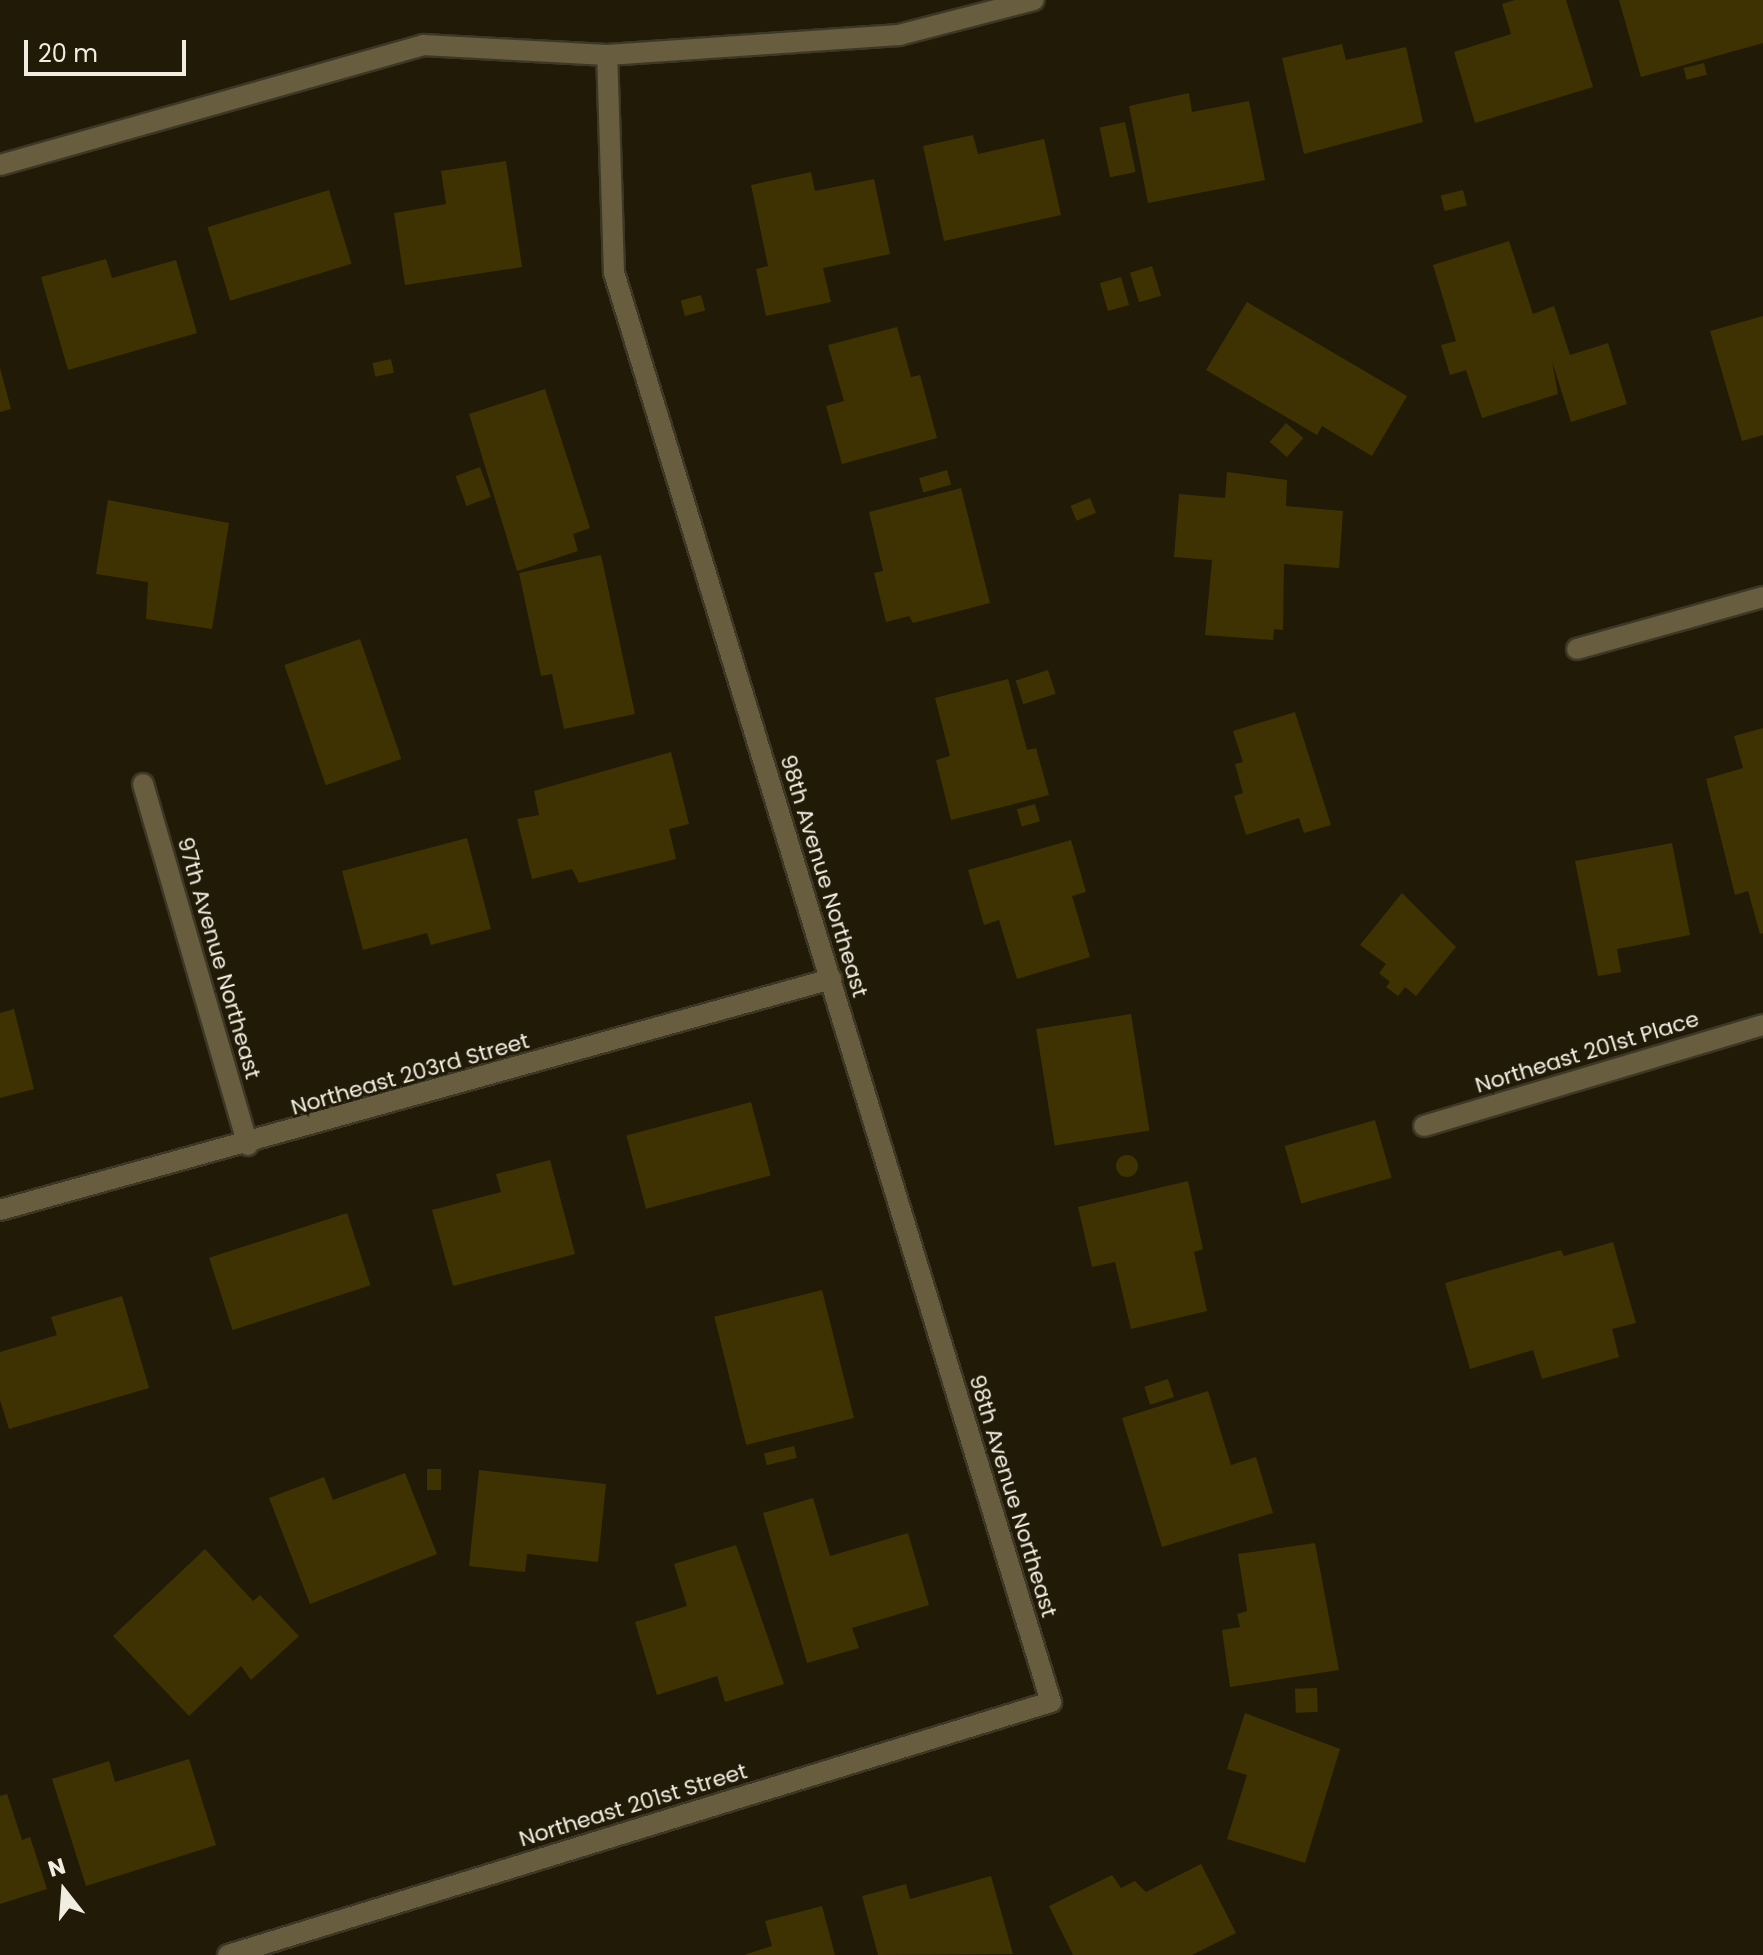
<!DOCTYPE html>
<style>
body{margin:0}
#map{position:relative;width:1763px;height:1955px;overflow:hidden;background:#201a07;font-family:Poppins,sans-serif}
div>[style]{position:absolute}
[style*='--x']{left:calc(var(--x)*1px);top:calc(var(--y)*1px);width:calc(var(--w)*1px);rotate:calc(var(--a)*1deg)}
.building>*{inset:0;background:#3f3202;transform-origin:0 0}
.round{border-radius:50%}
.roads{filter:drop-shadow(2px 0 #3d3826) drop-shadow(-2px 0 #3d3826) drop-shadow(0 2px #3d3826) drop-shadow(0 -2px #3d3826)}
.street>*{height:20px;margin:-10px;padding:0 10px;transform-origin:10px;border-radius:10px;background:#685e3f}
span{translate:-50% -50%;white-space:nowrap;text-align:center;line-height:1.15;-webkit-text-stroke:6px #201a07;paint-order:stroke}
.street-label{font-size:22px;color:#f1ede1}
.north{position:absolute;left:24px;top:1851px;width:80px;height:80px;-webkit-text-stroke:6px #201a07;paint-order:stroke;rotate:343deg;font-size:22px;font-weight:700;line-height:32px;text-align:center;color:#f1ede1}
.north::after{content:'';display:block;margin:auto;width:28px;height:36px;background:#f1ede1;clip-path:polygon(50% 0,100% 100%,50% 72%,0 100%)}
.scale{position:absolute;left:24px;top:40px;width:162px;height:36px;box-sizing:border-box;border:4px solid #f1ede1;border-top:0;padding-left:10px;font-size:24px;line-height:28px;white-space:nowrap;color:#f1ede1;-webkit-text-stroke:6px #201a07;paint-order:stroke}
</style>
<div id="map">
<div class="building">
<div style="clip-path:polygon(1515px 0,1566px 0,1593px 87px,1475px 123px,1454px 52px,1511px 34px,1502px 4px)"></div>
<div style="clip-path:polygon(1619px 0,1763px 0,1763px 43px,1641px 77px)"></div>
<div style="clip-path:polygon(1342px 44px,1346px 60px,1406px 47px,1423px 122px,1304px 154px,1282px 58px)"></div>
<div style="left:1704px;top:63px;width:12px;height:21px;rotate:76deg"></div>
<div style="clip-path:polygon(1189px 93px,1192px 112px,1249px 101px,1265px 180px,1148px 203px,1129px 106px)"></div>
<div style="left:1125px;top:122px;width:51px;height:26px;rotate:78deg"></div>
<div style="clip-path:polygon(973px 135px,978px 154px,1044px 139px,1061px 215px,944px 241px,923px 146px)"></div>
<div style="clip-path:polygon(506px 161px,522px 267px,405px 285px,394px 213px,446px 204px,441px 171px)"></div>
<div style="clip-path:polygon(811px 172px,815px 191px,874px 179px,890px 254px,823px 268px,831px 302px,766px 316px,756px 269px,768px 266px,751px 185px)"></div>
<div style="left:329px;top:190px;width:77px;height:127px;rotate:73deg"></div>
<div style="left:1463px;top:190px;width:16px;height:23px;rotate:76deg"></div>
<div style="clip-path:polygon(1509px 241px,1533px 314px,1554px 306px,1570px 355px,1608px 343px,1627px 404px,1571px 422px,1552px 361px,1558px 394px,1482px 418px,1466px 370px,1450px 375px,1441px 345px,1456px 341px,1433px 265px)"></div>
<div style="clip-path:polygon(106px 259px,112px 278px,176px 260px,197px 333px,68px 370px,41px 277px)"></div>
<div style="left:1152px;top:266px;width:31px;height:23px;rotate:73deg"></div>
<div style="left:1121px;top:277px;width:29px;height:22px;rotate:74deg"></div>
<div style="left:701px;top:295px;width:16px;height:21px;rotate:75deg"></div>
<div style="clip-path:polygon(1247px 302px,1407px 396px,1372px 456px,1322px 426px,1317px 435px,1206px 370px)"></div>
<div style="clip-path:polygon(1763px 316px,1763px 435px,1742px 441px,1710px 331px)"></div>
<div style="clip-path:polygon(897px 327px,911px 377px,920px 375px,937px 438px,842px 464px,826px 406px,844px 401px,828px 345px)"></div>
<div style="left:391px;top:359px;width:14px;height:19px;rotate:78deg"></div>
<div style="clip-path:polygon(0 368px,11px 409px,0 412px)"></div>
<div style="clip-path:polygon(545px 389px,590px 528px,573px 534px,578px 551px,517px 571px,469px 414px)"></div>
<div style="left:1286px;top:423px;width:23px;height:25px;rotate:41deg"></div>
<div style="left:480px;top:467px;width:32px;height:26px;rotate:70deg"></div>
<div style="left:947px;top:470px;width:15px;height:29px;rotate:74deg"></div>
<div style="clip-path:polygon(1227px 472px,1287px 480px,1286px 506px,1343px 511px,1339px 568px,1284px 564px,1283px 630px,1274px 629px,1273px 640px,1205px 635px,1212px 560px,1174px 557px,1179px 494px,1225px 498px)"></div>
<div style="clip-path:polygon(961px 488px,990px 603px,913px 623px,909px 616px,886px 622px,874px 573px,883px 571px,869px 512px)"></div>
<div style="left:1090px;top:498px;width:16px;height:21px;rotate:68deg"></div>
<div style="clip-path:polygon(108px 500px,229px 523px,212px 629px,146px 619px,148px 582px,96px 574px)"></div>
<div style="clip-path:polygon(601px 555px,635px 714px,564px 729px,552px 674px,541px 676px,519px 573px)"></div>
<div style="left:360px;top:639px;width:127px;height:80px;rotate:71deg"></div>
<div style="left:1048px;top:670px;width:25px;height:34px;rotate:72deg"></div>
<div style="clip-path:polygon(1008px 679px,1027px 750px,1036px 748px,1049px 795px,951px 820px,936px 760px,950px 756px,935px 698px)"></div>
<div style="clip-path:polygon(1295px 712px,1331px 825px,1304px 833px,1299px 818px,1246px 835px,1234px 796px,1243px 793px,1235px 764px,1243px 762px,1233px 731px)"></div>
<div style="clip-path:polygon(1763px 728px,1763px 933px,1760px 934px,1748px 891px,1735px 895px,1706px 779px,1743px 768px,1734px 736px)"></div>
<div style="clip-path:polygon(671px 752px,689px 824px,669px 829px,676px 859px,579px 883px,572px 869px,532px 879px,517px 819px,539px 815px,534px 791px)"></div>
<div style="left:1035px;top:804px;width:18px;height:19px;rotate:74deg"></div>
<div style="clip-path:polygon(467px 838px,491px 929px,431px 945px,427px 933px,363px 950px,342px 871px)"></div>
<div style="clip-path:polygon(1071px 840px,1086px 892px,1072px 896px,1090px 957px,1017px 979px,999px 920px,984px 925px,968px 870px)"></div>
<div style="clip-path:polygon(1672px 843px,1690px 935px,1617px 949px,1621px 972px,1598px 976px,1575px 861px)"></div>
<div style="clip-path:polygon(1402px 893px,1456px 947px,1416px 996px,1405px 987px,1398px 996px,1386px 987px,1390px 982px,1379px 973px,1386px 964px,1360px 945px)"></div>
<div style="clip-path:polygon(14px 1009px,34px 1089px,0 1098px,0 1013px)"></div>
<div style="left:1131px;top:1014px;width:118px;height:96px;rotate:81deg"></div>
<div style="left:751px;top:1102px;width:76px;height:129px;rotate:75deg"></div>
<div style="left:1375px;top:1120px;width:60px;height:94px;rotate:74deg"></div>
<div class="round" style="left:1116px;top:1155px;width:22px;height:22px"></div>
<div style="clip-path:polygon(550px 1160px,575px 1254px,453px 1286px,432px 1210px,501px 1192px,496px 1174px)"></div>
<div style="clip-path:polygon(1188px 1181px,1203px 1249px,1194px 1252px,1207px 1311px,1131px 1329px,1115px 1262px,1092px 1267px,1078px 1207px)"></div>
<div style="left:347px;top:1213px;width:76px;height:145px;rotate:72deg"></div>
<div style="clip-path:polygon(1613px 1242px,1636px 1323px,1612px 1329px,1619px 1357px,1542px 1379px,1533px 1350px,1470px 1369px,1445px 1283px,1561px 1250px,1564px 1256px)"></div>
<div style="left:822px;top:1290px;width:132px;height:111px;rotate:76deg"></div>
<div style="clip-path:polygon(122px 1296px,149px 1388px,9px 1429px,0 1400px,0 1352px,57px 1335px,51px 1317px)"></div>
<div style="left:1168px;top:1379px;width:19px;height:25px;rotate:72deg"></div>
<div style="clip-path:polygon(1208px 1391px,1231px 1465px,1256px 1457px,1273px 1513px,1162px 1547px,1122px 1418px)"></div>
<div style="left:794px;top:1446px;width:12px;height:31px;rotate:76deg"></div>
<div style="left:427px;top:1469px;width:14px;height:21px"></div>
<div style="clip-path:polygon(479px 1470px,606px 1484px,598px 1562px,527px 1554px,525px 1572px,469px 1566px)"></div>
<div style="clip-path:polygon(405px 1473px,437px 1554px,310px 1604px,269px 1498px,324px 1477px,333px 1500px)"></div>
<div style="clip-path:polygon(813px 1498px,830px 1556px,908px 1533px,929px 1605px,852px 1628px,859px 1648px,807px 1663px,763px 1513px)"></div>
<div style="clip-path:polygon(1315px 1543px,1339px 1670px,1230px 1687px,1222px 1630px,1240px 1627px,1237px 1614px,1247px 1611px,1238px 1554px)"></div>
<div style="clip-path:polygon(736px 1545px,784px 1684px,725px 1702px,717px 1676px,657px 1695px,635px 1622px,687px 1606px,674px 1564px)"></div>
<div style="clip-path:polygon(205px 1549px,253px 1601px,260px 1595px,299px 1636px,251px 1680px,241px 1666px,189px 1716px,113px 1636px)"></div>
<div style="left:1317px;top:1688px;width:24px;height:22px;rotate:88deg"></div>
<div style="clip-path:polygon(1245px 1713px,1340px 1749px,1305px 1863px,1227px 1839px,1247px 1775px,1227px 1769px)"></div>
<div style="clip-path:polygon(189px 1759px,216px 1845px,86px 1886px,52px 1779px,109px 1761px,115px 1782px)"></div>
<div style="clip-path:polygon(7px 1794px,22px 1840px,30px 1837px,47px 1889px,0 1904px,0 1796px)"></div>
<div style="clip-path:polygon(1201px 1864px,1236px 1933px,1192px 1955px,1073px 1955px,1049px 1906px,1112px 1875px,1121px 1888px,1135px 1881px,1146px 1892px)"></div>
<div style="clip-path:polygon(991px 1876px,1013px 1954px,878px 1955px,862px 1896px,906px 1884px,910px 1899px)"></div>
<div style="clip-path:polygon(822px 1906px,835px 1955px,744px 1955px,772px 1946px,765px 1921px)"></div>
</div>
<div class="roads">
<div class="street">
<div style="--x:0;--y:165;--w:440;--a:-15.8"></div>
<div style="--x:423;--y:45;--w:184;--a:3.1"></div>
<div style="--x:607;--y:55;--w:293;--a:-3.9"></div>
<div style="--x:899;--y:35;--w:139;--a:-14.5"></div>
<div style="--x:1577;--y:649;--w:193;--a:-15.6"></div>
<div style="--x:143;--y:784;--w:376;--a:73.8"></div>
<div style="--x:1424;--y:1126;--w:354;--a:-16.6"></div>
<div style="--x:0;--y:1210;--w:863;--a:-15.53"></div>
<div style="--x:228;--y:1955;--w:861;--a:-17.09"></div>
<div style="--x:1051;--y:1702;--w:1494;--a:-107"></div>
<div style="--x:614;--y:273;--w:218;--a:-91.8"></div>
</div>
</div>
<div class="street-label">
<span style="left:824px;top:876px;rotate:73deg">98th Avenue Northeast</span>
<span style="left:219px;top:958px;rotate:74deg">97th Avenue Northeast</span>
<span style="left:1587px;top:1052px;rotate:-17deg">Northeast 201st Place</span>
<span style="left:410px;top:1074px;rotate:-16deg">Northeast 203rd Street</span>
<span style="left:1013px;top:1496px;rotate:73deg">98th Avenue Northeast</span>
<span style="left:633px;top:1805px;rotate:-17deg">Northeast 201st Street</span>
</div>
<div class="north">N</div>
<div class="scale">20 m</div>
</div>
